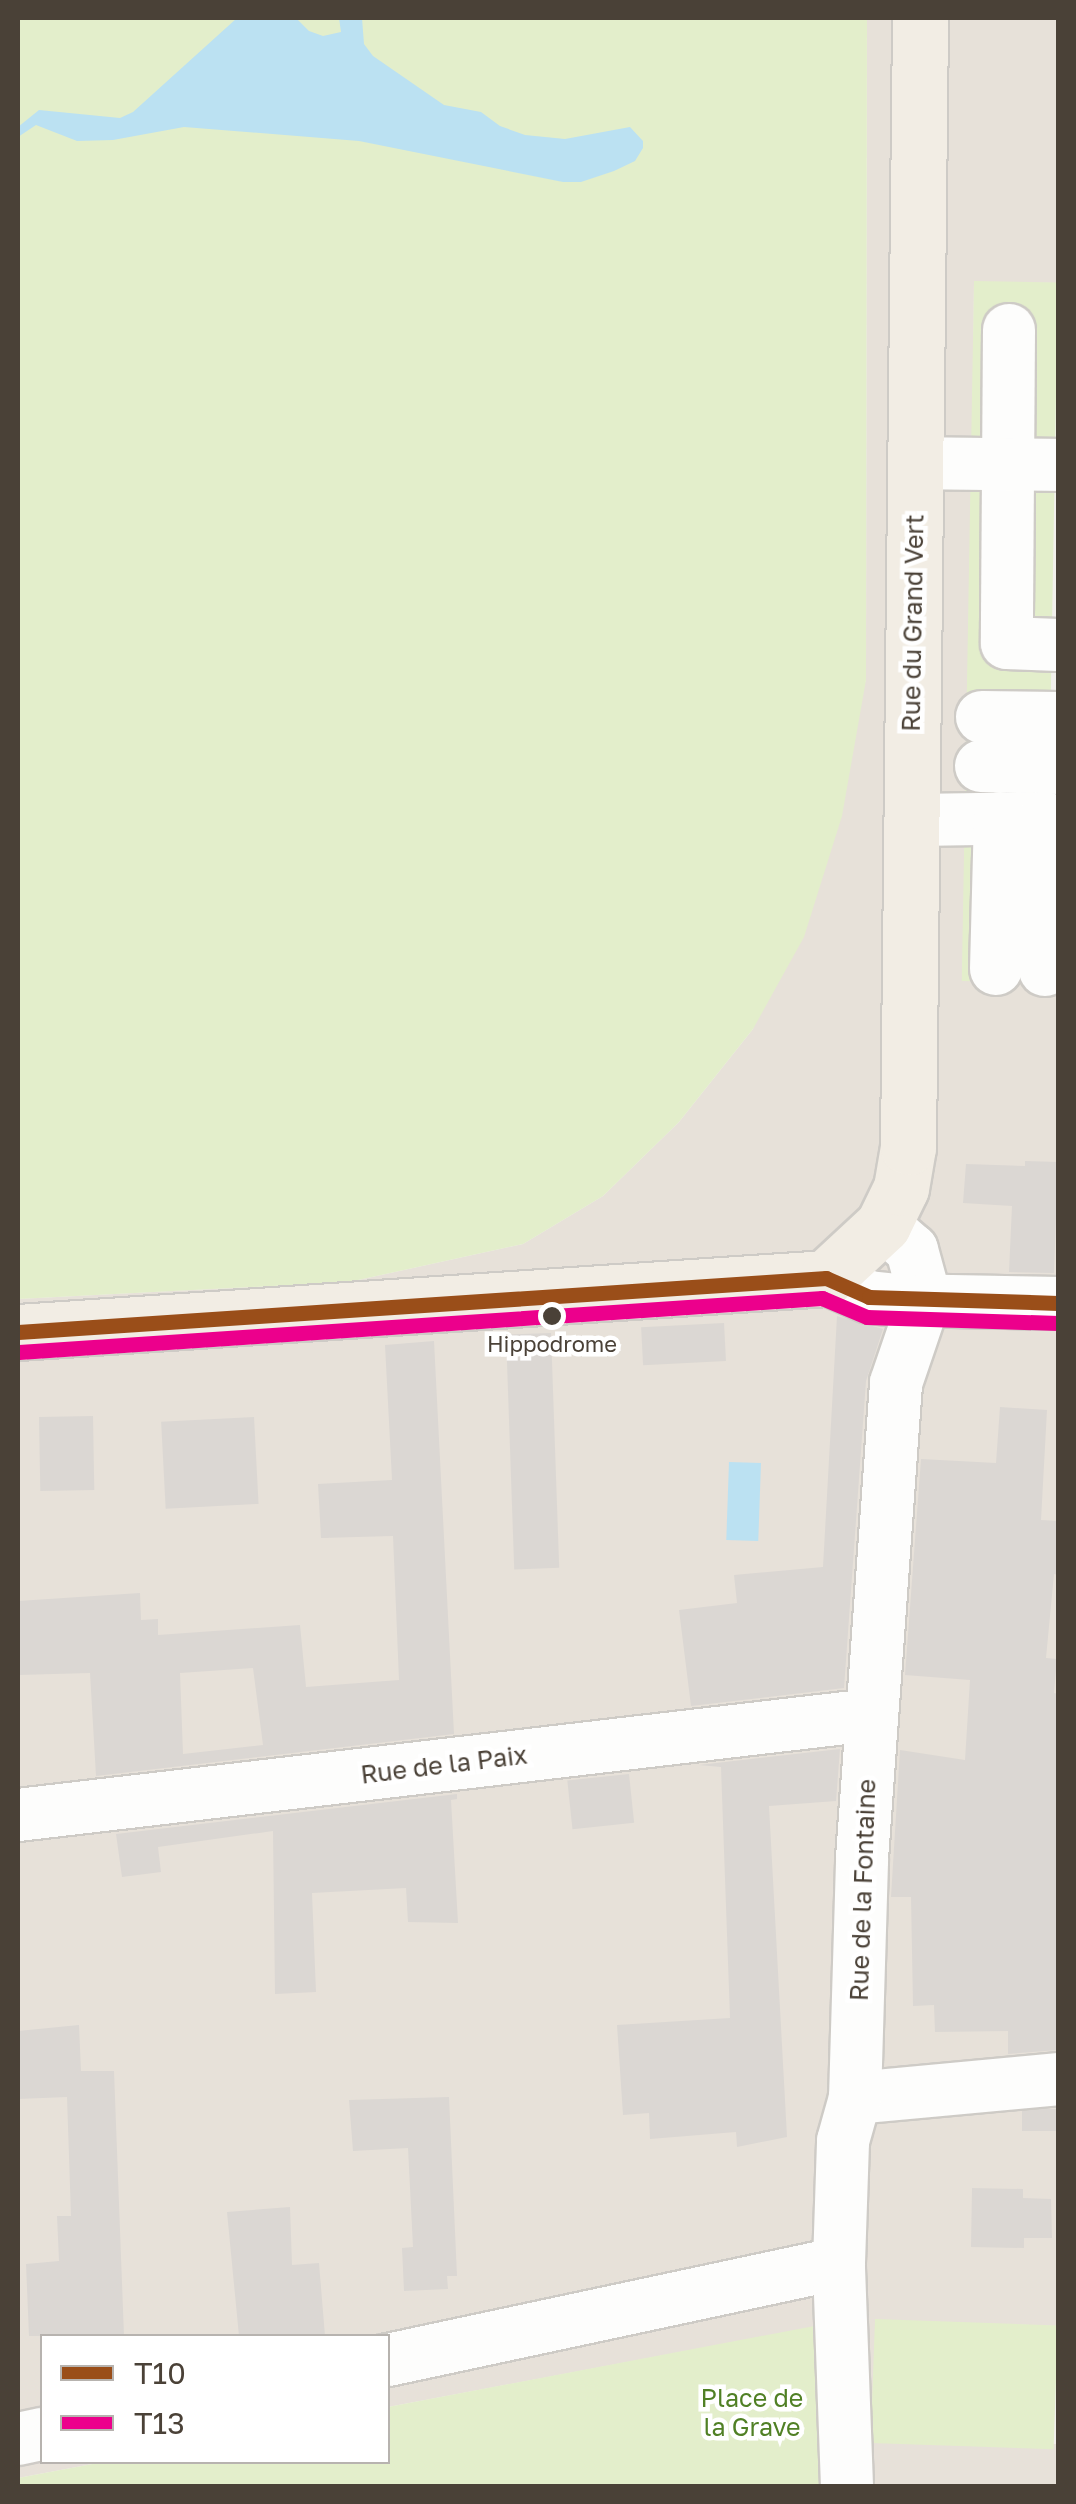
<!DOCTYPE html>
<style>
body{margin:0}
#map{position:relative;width:1076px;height:2504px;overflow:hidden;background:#f2f0ec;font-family:"Golos Text",sans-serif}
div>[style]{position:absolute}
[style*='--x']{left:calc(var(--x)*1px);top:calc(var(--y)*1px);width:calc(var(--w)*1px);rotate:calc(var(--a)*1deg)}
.residential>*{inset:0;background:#e7e1d9}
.green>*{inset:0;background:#e3eecb;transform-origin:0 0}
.water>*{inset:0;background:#bbe1f2;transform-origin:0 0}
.building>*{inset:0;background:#dbd7d3;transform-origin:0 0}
.roads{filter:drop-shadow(2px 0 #cecbc6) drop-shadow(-2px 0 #cecbc6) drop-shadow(0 2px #cecbc6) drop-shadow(0 -2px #cecbc6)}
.minor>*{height:52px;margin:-26px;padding:0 26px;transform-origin:26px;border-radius:26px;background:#fdfdfc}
.major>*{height:55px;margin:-27.5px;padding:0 27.5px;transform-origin:27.5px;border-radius:27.5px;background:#f2ede4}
.bus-1>*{height:15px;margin:-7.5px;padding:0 7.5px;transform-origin:7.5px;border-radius:7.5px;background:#9a4e19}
.bus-2>*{height:15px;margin:-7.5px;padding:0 7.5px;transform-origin:7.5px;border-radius:7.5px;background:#ec008c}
.dots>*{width:28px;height:28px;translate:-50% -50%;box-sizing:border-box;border:5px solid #fff;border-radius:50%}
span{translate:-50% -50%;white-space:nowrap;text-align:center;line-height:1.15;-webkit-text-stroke:9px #fff;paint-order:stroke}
.bus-label{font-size:22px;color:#4a4137}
.street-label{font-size:25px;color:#4a4137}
.park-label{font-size:25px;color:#508025}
.frame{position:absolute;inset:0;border:20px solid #4a4137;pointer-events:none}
.legend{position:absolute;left:40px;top:2334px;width:350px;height:130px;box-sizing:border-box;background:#fff;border:2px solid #b7b3af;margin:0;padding:12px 18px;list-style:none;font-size:30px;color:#4a4137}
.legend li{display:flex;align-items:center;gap:20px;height:50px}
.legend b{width:50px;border:2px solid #b7b3af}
</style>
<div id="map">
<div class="residential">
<div style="clip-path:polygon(867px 18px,1058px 18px,1058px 283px,974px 282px,968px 980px,1058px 981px,1058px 2326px,875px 2320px,877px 2442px,1058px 2444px,1058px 2486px,826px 2486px,824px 2325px,388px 2407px,388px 2336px,42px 2336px,42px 2462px,103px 2462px,18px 2478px,18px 1299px,349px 1282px,523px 1244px,603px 1196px,679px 1122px,753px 1029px,866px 680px)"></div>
</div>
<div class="green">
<div style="clip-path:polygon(18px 18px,867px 18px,866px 680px,842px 816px,804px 937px,753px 1029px,679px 1122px,603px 1196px,523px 1244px,349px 1282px,18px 1299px)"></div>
<div style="left:974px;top:281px;width:84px;height:700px;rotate:1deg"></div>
<div style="left:875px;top:2319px;width:183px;height:124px;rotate:2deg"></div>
<div style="clip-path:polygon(825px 2324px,826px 2486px,18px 2486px,18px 2478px,103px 2462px,388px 2462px,388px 2407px)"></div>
</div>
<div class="water">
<div style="clip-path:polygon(237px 18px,296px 18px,309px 31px,323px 36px,341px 32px,339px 18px,362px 18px,364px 44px,373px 56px,444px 105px,481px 112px,500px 126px,525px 135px,565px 139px,630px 127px,643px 141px,643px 148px,635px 161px,614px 171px,581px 182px,563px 182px,359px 141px,184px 127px,113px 140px,77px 141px,36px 125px,18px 137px,18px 127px,39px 110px,120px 118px,133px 112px)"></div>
<div style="left:729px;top:1462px;width:32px;height:78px;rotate:2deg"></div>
</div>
<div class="building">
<div style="clip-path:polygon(1025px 1161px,1058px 1162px,1054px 1273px,1009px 1272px,1012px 1206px,963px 1203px,966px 1164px,1025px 1166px)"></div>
<div style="clip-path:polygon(837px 1316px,883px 1329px,866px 1381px,844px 1688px,691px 1706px,679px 1610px,737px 1603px,734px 1575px,823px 1567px)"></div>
<div style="left:724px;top:1323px;width:38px;height:83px;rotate:87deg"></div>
<div style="left:551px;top:1333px;width:235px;height:45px;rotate:88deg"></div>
<div style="clip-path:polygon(evenodd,434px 1341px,454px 1734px,96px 1776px,90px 1673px,18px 1675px,18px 1601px,140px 1593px,141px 1620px,158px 1619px,158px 1635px,300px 1625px,306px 1687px,399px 1680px,393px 1536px,321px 1538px,318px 1484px,392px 1480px,385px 1345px,434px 1341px,253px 1668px,263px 1745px,183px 1754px,180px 1673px,253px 1668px)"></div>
<div style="clip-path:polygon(1000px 1407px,1047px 1410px,1041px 1520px,1058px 1521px,1058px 1575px,1054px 1574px,1046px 1658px,1057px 1659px,1054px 1693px,1058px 1694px,1058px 2050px,1008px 2054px,1008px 2031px,935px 2032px,934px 2005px,913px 2006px,911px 1897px,891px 1897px,900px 1750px,965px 1760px,970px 1680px,905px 1675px,921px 1459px,996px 1463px)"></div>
<div style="left:93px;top:1416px;width:74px;height:54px;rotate:89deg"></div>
<div style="left:254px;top:1417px;width:87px;height:93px;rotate:87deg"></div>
<div style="clip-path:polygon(840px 1749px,836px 1801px,769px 1806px,787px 2137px,737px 2147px,736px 2132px,650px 2139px,649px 2113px,623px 2115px,617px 2025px,730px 2018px,721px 1767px,699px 1765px)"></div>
<div style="left:629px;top:1774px;width:49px;height:62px;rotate:84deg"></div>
<div style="clip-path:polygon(457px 1794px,457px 1799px,451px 1800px,458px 1923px,408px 1922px,406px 1888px,312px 1893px,316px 1992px,275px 1994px,273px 1831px,158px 1847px,161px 1872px,122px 1877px,116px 1834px)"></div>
<div style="clip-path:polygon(79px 2025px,81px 2071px,114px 2071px,124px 2336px,29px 2336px,26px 2264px,59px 2261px,57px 2216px,71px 2216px,67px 2097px,18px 2099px,18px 2031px)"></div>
<div style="clip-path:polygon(449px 2097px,457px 2276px,447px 2276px,448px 2289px,404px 2291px,402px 2248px,413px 2247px,408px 2148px,353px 2151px,349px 2100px)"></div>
<div style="left:1058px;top:2109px;width:22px;height:36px;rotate:90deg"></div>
<div style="clip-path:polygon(972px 2188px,1023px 2189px,1023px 2198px,1051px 2199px,1052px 2238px,1024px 2238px,1024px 2248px,971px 2247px)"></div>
<div style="clip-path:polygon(290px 2207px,292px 2265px,319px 2263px,325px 2336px,239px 2336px,227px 2212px)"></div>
</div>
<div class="roads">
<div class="minor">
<div style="--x:1009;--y:330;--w:313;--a:90.4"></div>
<div style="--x:1007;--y:643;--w:51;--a:2.2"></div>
<div style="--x:915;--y:463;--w:143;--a:0.8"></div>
<div style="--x:982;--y:717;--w:76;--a:0.8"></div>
<div style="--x:981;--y:766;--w:77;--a:1.5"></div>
<div style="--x:911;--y:820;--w:121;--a:-0.9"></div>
<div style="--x:996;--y:969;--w:151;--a:-88.5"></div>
<div style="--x:1045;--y:970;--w:152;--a:-90"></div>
<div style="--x:826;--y:1278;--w:47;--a:23.8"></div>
<div style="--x:869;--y:1297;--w:29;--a:6"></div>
<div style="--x:898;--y:1300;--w:160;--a:1.1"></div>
<div style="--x:18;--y:1815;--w:859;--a:-6.69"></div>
<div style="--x:855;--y:2098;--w:204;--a:-5.3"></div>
<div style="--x:388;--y:2360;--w:461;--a:-12.1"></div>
<div style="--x:18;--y:2439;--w:25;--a:-12"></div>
<div style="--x:847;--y:2486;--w:223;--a:-92.1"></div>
<div style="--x:839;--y:2263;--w:122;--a:-88.1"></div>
<div style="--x:843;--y:2141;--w:45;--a:-74.4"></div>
<div style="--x:855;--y:2098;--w:240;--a:-88.3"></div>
<div style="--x:862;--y:1858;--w:476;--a:-85.9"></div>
<div style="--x:896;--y:1383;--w:90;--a:-71.2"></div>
<div style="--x:925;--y:1298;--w:50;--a:-105.2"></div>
<div style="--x:912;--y:1250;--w:38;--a:-139"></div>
</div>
<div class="major">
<div style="--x:18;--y:1332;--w:810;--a:-3.82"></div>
<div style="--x:826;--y:1278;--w:78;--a:-42.9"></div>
<div style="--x:883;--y:1225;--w:41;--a:-64.1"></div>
<div style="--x:901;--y:1188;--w:42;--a:-80.3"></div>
<div style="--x:908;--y:1147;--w:1129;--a:-89.39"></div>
</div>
</div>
<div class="bus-1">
<div style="--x:18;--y:1332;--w:810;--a:-3.82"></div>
<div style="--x:826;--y:1278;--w:47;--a:23.8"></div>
<div style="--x:869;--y:1297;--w:189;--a:1.8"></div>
</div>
<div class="bus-2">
<div style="--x:19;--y:1352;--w:805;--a:-3.85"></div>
<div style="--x:822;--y:1298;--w:49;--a:22.9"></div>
<div style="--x:867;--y:1317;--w:191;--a:1.8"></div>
</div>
<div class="dots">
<div style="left:552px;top:1316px;background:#4a4137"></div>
</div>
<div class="bus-label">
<span style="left:552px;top:1344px">Hippodrome</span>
</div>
<div class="street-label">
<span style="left:913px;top:623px;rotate:-89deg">Rue du Grand Vert</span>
<span style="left:444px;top:1765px;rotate:-7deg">Rue de la Paix</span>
<span style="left:863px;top:1890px;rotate:-88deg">Rue de la Fontaine</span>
</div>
<div class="park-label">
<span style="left:752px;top:2413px">Place de<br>la Grave</span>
</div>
<div class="frame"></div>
<ul class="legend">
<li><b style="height:12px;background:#9a4e19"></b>T10</li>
<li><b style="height:12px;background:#ec008c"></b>T13</li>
</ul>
</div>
